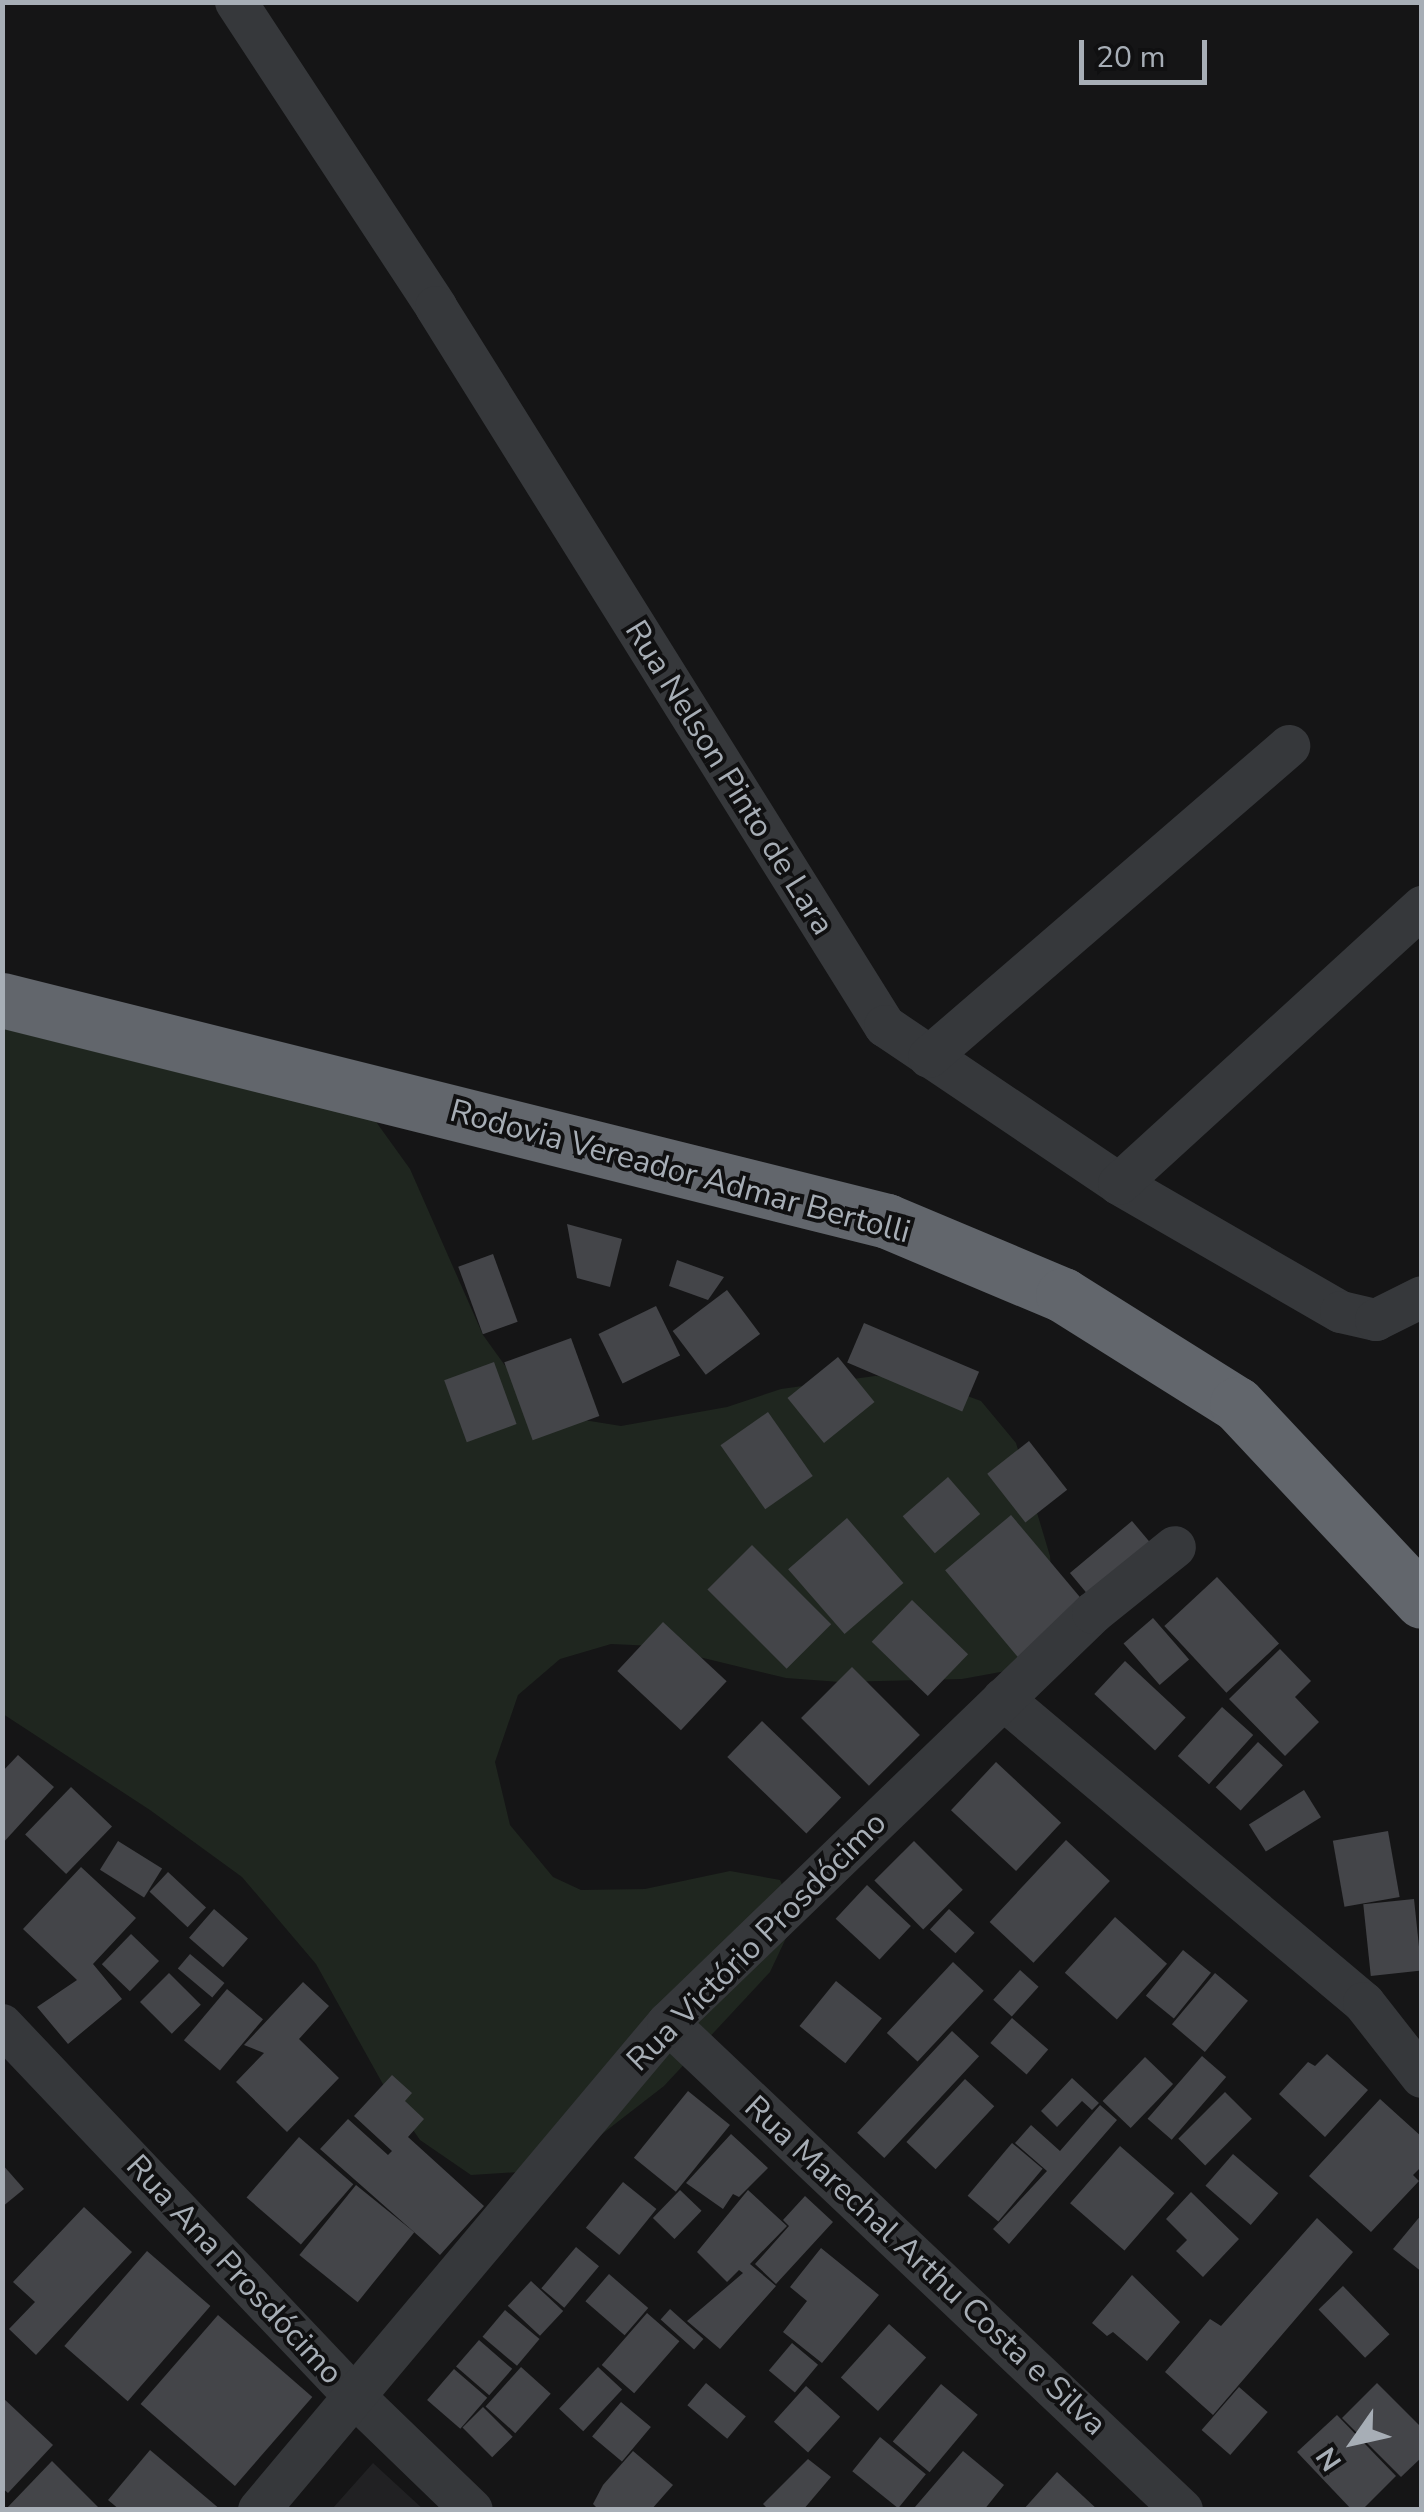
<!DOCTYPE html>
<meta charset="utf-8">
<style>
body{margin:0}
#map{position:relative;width:1424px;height:2512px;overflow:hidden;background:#151516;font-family:"Nunito Sans",sans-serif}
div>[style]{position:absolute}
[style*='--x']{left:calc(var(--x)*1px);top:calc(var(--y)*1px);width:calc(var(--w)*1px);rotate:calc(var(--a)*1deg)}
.built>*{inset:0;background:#212123}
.green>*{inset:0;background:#1f261f}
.building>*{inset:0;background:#444549;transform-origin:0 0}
.minor>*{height:42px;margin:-21px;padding:0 21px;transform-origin:21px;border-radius:21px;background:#36383b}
.highway>*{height:55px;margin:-27.5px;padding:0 27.5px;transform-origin:27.5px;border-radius:27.5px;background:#62666c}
span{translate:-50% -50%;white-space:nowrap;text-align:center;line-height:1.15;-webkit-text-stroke:8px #101011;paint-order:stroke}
.street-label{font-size:32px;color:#a7aeb6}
.frame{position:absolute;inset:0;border:5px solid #a7aeb6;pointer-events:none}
.north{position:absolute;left:1304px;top:2392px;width:100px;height:100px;-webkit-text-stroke:8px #101011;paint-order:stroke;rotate:236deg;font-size:28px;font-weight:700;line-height:40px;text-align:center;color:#a7aeb6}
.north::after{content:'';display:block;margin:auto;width:35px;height:45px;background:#a7aeb6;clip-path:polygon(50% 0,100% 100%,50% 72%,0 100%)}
.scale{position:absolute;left:1079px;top:40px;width:128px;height:45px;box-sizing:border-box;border:5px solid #a7aeb6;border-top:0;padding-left:12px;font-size:30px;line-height:35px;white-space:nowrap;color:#a7aeb6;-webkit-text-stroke:8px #101011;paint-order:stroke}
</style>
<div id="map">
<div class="built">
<div style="clip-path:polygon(373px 2463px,423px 2509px,332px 2509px)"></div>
</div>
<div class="green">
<div style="clip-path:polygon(2px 1018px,374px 1119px,410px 1169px,483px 1335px,524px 1392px,559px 1416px,621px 1426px,727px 1407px,781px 1389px,875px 1376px,918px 1378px,981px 1401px,1016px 1443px,1050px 1556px,1055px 1618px,1006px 1671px,962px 1679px,840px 1682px,786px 1678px,654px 1646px,611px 1644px,560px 1659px,518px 1695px,495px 1762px,510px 1825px,553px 1877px,581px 1890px,645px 1889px,730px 1871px,780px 1880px,796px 1917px,770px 1972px,664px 2086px,593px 2141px,536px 2171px,471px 2175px,420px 2140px,389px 2095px,316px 1964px,242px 1877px,150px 1810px,3px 1714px)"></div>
</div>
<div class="building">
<div style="clip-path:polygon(567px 1224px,622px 1239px,610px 1287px,577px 1278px)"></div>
<div style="left:493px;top:1254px;width:72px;height:37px;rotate:70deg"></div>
<div style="clip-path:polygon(677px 1260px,724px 1277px,708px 1300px,669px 1286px)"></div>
<div style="left:727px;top:1290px;width:55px;height:68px;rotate:53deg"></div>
<div style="left:656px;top:1306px;width:55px;height:64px;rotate:64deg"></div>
<div style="left:864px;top:1323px;width:125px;height:43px;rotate:23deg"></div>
<div style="left:571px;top:1338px;width:83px;height:71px;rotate:70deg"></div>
<div style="left:838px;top:1357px;width:58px;height:65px;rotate:51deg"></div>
<div style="left:494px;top:1362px;width:66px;height:53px;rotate:70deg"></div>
<div style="left:768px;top:1412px;width:78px;height:58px;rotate:55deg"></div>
<div style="left:1029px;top:1441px;width:62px;height:53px;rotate:52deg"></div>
<div style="left:948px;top:1477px;width:49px;height:60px;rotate:49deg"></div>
<div style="left:1011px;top:1515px;width:128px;height:86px;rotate:50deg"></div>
<div style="left:847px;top:1518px;width:86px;height:78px;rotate:49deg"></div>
<div style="left:1132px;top:1521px;width:35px;height:81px;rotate:50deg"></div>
<div style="left:752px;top:1545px;width:112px;height:63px;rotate:45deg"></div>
<div style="left:1217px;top:1577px;width:91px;height:72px;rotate:47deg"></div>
<div style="left:912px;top:1600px;width:78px;height:58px;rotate:44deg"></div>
<div style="left:1153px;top:1618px;width:55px;height:39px;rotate:49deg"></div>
<div style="left:663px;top:1622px;width:87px;height:67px;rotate:43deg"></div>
<div style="clip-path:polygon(1280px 1649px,1311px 1681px,1295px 1697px,1319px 1722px,1285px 1756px,1229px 1699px)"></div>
<div style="left:1125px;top:1661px;width:83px;height:45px;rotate:43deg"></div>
<div style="left:852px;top:1667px;width:96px;height:72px;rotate:45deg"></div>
<div style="left:1222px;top:1707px;width:42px;height:66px;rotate:42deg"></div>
<div style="left:762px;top:1721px;width:110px;height:50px;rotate:44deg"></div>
<div style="left:1258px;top:1742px;width:34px;height:62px;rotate:43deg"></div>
<div style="clip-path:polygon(18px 1755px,54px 1787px,2px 1844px,2px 1772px)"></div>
<div style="left:996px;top:1762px;width:89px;height:66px;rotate:43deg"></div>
<div style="left:71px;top:1787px;width:57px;height:66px;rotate:44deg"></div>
<div style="left:1304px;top:1790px;width:32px;height:65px;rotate:58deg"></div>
<div style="left:1388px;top:1831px;width:67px;height:56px;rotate:80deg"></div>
<div style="left:1066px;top:1840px;width:60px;height:112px;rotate:43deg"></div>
<div style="left:118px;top:1841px;width:52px;height:34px;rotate:32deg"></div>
<div style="left:914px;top:1841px;width:69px;height:56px;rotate:45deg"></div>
<div style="clip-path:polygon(81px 1867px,136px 1918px,93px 1964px,122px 1999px,68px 2044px,37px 2007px,77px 1980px,23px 1929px)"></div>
<div style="left:168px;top:1872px;width:52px;height:27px;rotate:43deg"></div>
<div style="left:867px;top:1885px;width:60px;height:46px;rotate:43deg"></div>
<div style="left:1414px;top:1899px;width:72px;height:51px;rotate:84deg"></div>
<div style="left:214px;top:1909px;width:45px;height:38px;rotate:41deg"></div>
<div style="left:949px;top:1909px;width:35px;height:28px;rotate:43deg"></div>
<div style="left:1115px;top:1917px;width:70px;height:75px;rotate:42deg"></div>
<div style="left:131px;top:1934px;width:39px;height:42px;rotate:44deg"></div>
<div style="left:1183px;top:1950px;width:36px;height:59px;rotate:39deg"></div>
<div style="left:190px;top:1954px;width:45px;height:19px;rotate:40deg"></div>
<div style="left:953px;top:1962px;width:42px;height:97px;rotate:43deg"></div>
<div style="left:1020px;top:1970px;width:25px;height:40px;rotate:42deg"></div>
<div style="left:169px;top:1973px;width:45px;height:41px;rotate:45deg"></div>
<div style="left:1215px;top:1973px;width:43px;height:67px;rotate:40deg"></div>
<div style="left:836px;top:1981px;width:59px;height:58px;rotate:39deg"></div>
<div style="clip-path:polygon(303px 1982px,329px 2006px,299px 2039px,339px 2078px,287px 2132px,236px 2082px,264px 2053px,244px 2045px)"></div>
<div style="left:227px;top:1989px;width:47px;height:67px;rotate:40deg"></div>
<div style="left:1012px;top:2018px;width:48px;height:33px;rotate:41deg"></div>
<div style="left:952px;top:2031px;width:37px;height:139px;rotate:43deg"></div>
<div style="clip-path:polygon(1327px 2054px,1368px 2090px,1325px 2137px,1279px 2094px,1308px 2062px,1315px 2066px)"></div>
<div style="left:1202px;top:2056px;width:32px;height:83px;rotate:41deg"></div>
<div style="left:1145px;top:2057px;width:39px;height:61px;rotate:44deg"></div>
<div style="clip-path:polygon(392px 2075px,412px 2093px,405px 2101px,424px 2119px,408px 2137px,484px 2206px,440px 2255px,320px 2149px,348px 2119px,388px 2155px,392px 2151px,354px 2116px)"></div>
<div style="clip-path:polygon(1072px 2078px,1099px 2103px,1092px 2110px,1082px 2101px,1057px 2127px,1041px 2111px)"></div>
<div style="left:965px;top:2079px;width:40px;height:86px;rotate:43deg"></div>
<div style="left:688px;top:2091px;width:54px;height:86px;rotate:39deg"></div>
<div style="left:1225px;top:2092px;width:38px;height:66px;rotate:45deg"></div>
<div style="clip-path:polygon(1380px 2099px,1422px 2137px,1422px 2166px,1413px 2175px,1419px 2181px,1371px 2232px,1309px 2176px)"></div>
<div style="clip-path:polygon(1100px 2105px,1117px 2120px,1009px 2244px,993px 2229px,1047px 2171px,1015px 2143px,1031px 2125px,1060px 2151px)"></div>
<div style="clip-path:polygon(731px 2134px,768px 2168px,739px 2197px,733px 2194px,723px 2209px,686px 2183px)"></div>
<div style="left:299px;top:2137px;width:72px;height:80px;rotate:41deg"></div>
<div style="left:1012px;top:2143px;width:40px;height:69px;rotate:40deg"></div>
<div style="left:1120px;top:2146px;width:72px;height:76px;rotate:41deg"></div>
<div style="left:1233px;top:2154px;width:60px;height:42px;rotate:41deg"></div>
<div style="clip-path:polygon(2px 2164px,24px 2189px,2px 2207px)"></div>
<div style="left:623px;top:2182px;width:43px;height:59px;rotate:39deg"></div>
<div style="left:356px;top:2185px;width:75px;height:90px;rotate:39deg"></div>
<div style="left:680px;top:2190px;width:30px;height:39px;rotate:44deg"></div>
<div style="clip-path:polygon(748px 2190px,787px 2226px,750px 2264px,776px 2286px,720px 2349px,687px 2321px,743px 2273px,739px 2270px,727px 2282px,697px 2252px)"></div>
<div style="clip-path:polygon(1191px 2192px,1239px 2239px,1203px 2277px,1176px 2251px,1187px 2240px,1166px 2219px)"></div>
<div style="clip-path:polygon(805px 2196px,833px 2222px,776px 2284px,755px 2264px,789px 2226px,783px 2220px)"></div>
<div style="clip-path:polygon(84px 2207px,132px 2252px,36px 2355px,9px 2329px,35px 2302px,13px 2282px)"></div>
<div style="clip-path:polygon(1422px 2214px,1422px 2272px,1393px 2249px)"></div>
<div style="clip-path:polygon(1317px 2218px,1353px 2252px,1213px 2415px,1165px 2372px,1210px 2319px,1221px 2326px)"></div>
<div style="left:576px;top:2247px;width:30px;height:54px;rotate:40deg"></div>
<div style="clip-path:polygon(821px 2248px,879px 2295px,822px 2363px,783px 2332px,807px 2301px,790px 2287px)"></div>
<div style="left:147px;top:2251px;width:84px;height:126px;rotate:41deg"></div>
<div style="left:609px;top:2274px;width:52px;height:36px;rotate:41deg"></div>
<div style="clip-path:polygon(1132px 2275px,1180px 2322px,1147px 2361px,1113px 2332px,1107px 2336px,1092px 2323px)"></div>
<div style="left:531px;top:2281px;width:44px;height:34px;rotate:43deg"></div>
<div style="left:1343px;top:2286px;width:67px;height:34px;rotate:46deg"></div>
<div style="left:670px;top:2309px;width:45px;height:14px;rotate:42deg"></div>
<div style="left:505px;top:2310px;width:45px;height:35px;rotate:40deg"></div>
<div style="left:647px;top:2313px;width:43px;height:69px;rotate:41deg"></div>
<div style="left:218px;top:2315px;width:125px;height:118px;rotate:41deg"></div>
<div style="left:889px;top:2324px;width:50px;height:72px;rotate:42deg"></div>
<div style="left:479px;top:2340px;width:44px;height:35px;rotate:41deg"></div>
<div style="left:792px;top:2343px;width:34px;height:36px;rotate:40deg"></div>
<div style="left:521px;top:2367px;width:40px;height:53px;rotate:42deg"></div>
<div style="left:598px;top:2367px;width:33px;height:57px;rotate:43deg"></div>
<div style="left:454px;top:2369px;width:44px;height:41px;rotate:41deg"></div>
<div style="left:706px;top:2383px;width:52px;height:29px;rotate:40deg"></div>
<div style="clip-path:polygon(1377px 2383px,1422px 2428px,1422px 2457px,1401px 2477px,1342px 2418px)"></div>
<div style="left:941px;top:2384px;width:48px;height:75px;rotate:40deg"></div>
<div style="left:806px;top:2386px;width:46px;height:48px;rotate:42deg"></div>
<div style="left:1239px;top:2387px;width:38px;height:57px;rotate:41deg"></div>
<div style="clip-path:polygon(2px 2397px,53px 2445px,8px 2493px,2px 2488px)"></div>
<div style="left:621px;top:2402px;width:39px;height:45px;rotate:40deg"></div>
<div style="left:483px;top:2407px;width:42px;height:29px;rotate:45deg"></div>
<div style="clip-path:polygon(1337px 2415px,1396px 2476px,1362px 2510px,1352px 2510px,1297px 2452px)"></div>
<div style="left:880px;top:2437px;width:59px;height:44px;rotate:39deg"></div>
<div style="clip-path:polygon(150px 2450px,221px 2510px,120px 2510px,108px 2500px)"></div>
<div style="clip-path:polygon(633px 2451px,673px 2485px,651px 2510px,599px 2510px,593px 2504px,603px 2485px)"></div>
<div style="clip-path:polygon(963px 2451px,1004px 2485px,984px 2510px,918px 2510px,915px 2507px)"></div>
<div style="clip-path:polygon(808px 2459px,831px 2477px,803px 2510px,769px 2510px,763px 2504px)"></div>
<div style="clip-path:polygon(52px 2461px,101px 2510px,5px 2510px)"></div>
<div style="clip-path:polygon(1057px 2472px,1098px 2510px,1023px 2510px)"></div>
</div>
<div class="minor">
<div style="--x:236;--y:2;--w:365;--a:56.7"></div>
<div style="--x:436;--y:307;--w:848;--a:58.02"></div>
<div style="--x:885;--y:1026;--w:282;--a:34"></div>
<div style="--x:1119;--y:1184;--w:256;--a:30"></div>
<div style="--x:1341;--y:1312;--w:36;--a:13"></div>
<div style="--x:1376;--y:1320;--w:51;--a:-26.6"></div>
<div style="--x:929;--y:1057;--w:476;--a:-40.8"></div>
<div style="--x:1119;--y:1184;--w:411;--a:-42.4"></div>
<div style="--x:1003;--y:1699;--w:472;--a:40.1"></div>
<div style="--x:1364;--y:2003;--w:94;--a:51.9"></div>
<div style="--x:668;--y:2023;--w:708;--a:43.45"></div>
<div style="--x:2;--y:2025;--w:514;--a:46.5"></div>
<div style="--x:356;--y:2398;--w:161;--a:44"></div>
<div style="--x:259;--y:2510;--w:636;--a:-49.98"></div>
<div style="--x:668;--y:2023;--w:591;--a:-43.97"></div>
<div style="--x:1093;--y:1613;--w:105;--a:-38.8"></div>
</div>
<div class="highway">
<div style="--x:2;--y:1000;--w:912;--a:14.02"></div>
<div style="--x:887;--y:1221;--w:191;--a:22.8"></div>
<div style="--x:1063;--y:1295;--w:205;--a:32.1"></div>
<div style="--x:1237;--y:1404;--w:270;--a:46.8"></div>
</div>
<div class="street-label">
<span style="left:729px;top:778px;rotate:58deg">Rua Nelson Pinto de Lara</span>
<span style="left:680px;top:1172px;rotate:15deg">Rodovia Vereador Admar Bertolli</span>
<span style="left:757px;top:1942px;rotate:-45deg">Rua Victório Prosdócimo</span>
<span style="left:925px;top:2266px;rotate:43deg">Rua Marechal Arthu Costa e Silva</span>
<span style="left:234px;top:2270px;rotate:47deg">Rua Ana Prosdócimo</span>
</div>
<div class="frame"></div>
<div class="north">N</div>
<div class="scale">20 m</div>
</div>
